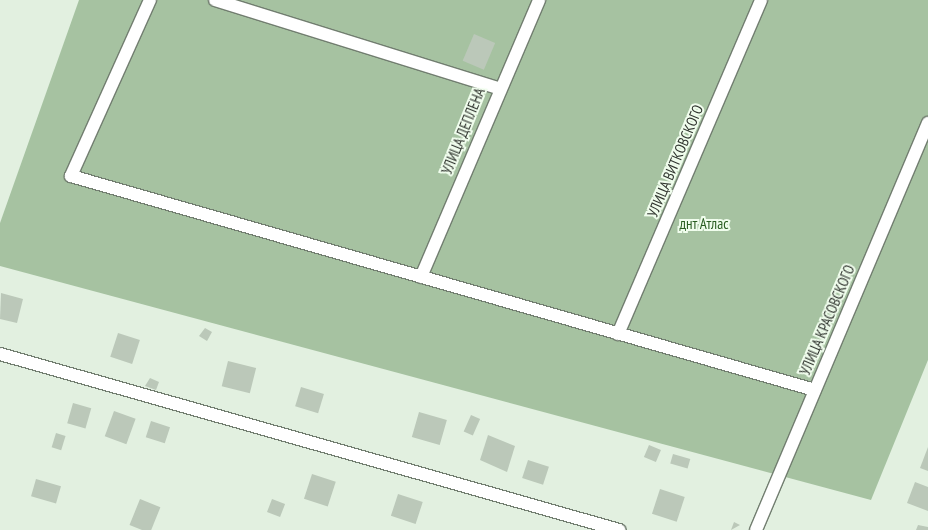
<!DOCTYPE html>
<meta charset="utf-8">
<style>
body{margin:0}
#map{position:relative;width:928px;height:530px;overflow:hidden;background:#e2f0e0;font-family:"PT Sans Narrow",sans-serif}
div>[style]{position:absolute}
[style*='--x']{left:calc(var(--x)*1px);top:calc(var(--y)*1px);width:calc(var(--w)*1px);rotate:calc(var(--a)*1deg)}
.green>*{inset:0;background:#a6c2a1}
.building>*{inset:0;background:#bbc8b9;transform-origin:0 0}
.roads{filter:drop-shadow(1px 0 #727e70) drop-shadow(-1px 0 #727e70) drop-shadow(0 1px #727e70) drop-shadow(0 -1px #727e70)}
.street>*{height:12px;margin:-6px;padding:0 6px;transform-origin:6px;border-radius:6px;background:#fff}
span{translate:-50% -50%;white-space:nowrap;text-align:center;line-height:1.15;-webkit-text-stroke:4px #f0fded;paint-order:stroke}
.street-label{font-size:15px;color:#30352f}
.park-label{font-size:15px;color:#2a5e22}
</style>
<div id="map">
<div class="green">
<div style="clip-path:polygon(79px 0,928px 0,928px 360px,871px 500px,0 266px,0 223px)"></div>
</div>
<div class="building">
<div style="left:474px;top:34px;width:23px;height:29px;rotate:23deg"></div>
<div style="clip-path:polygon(1px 293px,23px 299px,17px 323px,0 319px)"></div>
<div style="clip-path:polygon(205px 328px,212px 332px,207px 341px,199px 336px)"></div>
<div style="left:118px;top:333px;width:23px;height:25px;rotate:18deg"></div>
<div style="left:228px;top:361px;width:29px;height:26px;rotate:14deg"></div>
<div style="clip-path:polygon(150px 378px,159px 382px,156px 390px,145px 386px)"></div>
<div style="left:301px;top:387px;width:24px;height:20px;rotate:17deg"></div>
<div style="left:73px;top:403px;width:19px;height:21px;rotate:16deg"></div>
<div style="left:114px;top:411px;width:23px;height:27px;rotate:20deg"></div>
<div style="left:419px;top:412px;width:29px;height:26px;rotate:16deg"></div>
<div style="left:471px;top:415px;width:10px;height:18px;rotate:24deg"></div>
<div style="left:151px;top:421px;width:20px;height:17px;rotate:18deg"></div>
<div style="left:56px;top:433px;width:10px;height:15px;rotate:17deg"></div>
<div style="clip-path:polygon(488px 435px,515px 446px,507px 472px,480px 460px)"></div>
<div style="left:649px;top:445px;width:13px;height:13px;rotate:23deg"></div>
<div style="clip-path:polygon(928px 447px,928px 471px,920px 468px)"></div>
<div style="left:673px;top:454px;width:18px;height:10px;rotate:16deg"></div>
<div style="left:528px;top:460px;width:22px;height:19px;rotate:18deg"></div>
<div style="left:312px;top:474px;width:25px;height:26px;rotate:18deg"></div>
<div style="left:36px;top:479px;width:26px;height:18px;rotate:16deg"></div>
<div style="clip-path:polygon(915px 482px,928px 487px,928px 511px,907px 503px)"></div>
<div style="left:660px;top:489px;width:26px;height:26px;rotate:18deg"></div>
<div style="left:398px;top:494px;width:26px;height:23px;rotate:18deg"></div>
<div style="left:140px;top:499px;width:22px;height:28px;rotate:22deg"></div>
<div style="left:272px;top:499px;width:14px;height:14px;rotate:21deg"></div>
<div style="clip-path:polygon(734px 522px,740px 525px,731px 530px)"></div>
<div style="clip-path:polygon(918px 525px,928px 527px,928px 530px,916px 530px)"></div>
</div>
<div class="roads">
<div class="street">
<div style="--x:150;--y:0;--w:193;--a:114.2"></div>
<div style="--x:71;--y:176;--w:774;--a:16.05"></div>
<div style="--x:215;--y:0;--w:296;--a:17.3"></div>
<div style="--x:421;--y:277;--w:301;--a:-66.9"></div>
<div style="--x:618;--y:334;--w:363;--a:-66.8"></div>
<div style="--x:0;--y:354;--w:644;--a:15.87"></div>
<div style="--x:756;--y:530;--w:442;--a:-67.1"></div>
</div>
</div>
<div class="street-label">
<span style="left:463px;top:131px;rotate:-68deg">УЛИЦА ДЕПЛЕНА</span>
<span style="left:675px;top:161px;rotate:-67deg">УЛИЦА ВИТКОВСКОГО</span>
<span style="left:827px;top:320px;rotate:-67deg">УЛИЦА КРАСОВСКОГО</span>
</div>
<div class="park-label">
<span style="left:704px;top:224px">днт Атлас</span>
</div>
</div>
